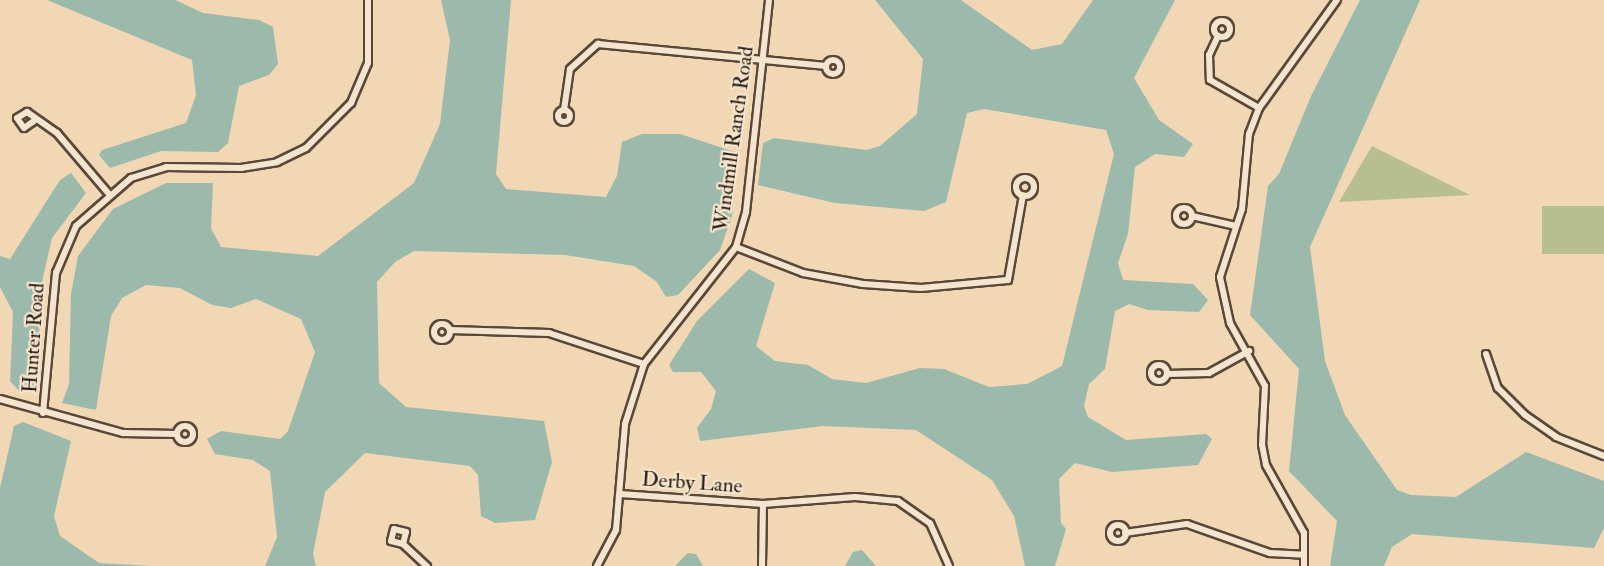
<!DOCTYPE html>
<style>
body{margin:0}
#map{position:relative;width:1604px;height:566px;overflow:hidden;background:#f1d7b3;font-family:"IM FELL Double Pica",serif}
div>[style]{position:absolute}
[style*='--x']{left:calc(var(--x)*1px);top:calc(var(--y)*1px);width:calc(var(--w)*1px);rotate:calc(var(--a)*1deg)}
.green>*{inset:0;background:#b7bf8f;transform-origin:0 0}
.water>*{inset:0;background:#9bbaab}
.roads{filter:drop-shadow(2px 0 #594839) drop-shadow(-2px 0 #594839) drop-shadow(0 2px #594839) drop-shadow(0 -2px #594839)}
.street>*{height:6px;margin:-3px;padding:0 3px;transform-origin:3px;border-radius:3px;background:#f6e5ce}
.street>.ring{margin:-3px;padding:0;box-sizing:content-box;background:none;border:6px solid #f6e5ce;border-radius:50%}
span{translate:-50% -50%;white-space:nowrap;text-align:center;line-height:1.15;-webkit-text-stroke:4.5px #f6e5ce;paint-order:stroke}
.street-label{font-size:21px;color:#261910}
</style>
<div id="map">
<div class="green">
<div style="clip-path:polygon(1372px 146px,1470px 195px,1339px 202px)"></div>
<div style="left:1542px;top:206px;width:62px;height:48px"></div>
</div>
<div class="water">
<div style="clip-path:polygon(47px 0,175px 0,203px 13px,259px 20px,273px 27px,278px 64px,269px 75px,239px 86px,228px 143px,218px 152px,161px 151px,110px 168px,99px 155px,102px 150px,186px 123px,196px 95px,192px 60px)"></div>
<div style="clip-path:polygon(441px 0,511px 0,496px 174px,506px 189px,606px 197px,617px 176px,622px 142px,642px 134px,680px 134px,738px 153px,732px 216px,720px 250px,678px 295px,666px 297px,657px 282px,634px 266px,565px 255px,414px 251px,395px 262px,377px 282px,379px 383px,406px 407px,544px 421px,552px 462px,535px 520px,495px 523px,481px 516px,478px 475px,470px 466px,365px 453px,325px 492px,313px 554px,316px 566px,265px 566px,277px 537px,270px 471px,253px 460px,215px 454px,207px 439px,221px 431px,280px 439px,288px 431px,315px 352px,301px 319px,256px 299px,231px 308px,212px 305px,180px 288px,146px 285px,122px 298px,111px 316px,96px 410px,62px 403px,69px 384px,71px 294px,78px 256px,113px 209px,166px 183px,213px 183px,211px 228px,221px 247px,318px 256px,414px 183px,440px 124px,450px 40px)"></div>
<div style="clip-path:polygon(875px 0,961px 0,1032px 50px,1062px 44px,1093px 0,1175px 0,1134px 78px,1159px 120px,1193px 144px,1184px 157px,1155px 154px,1135px 167px,1128px 234px,1118px 263px,1123px 280px,1193px 284px,1208px 300px,1199px 312px,1148px 310px,1129px 304px,1115px 311px,1105px 369px,1089px 384px,1084px 406px,1088px 417px,1126px 440px,1206px 434px,1212px 439px,1198px 465px,1112px 472px,1075px 463px,1059px 479px,1061px 523px,1066px 529px,1055px 566px,1025px 566px,1014px 516px,992px 480px,916px 430px,823px 426px,700px 441px,697px 428px,711px 409px,716px 391px,701px 372px,673px 372px,669px 365px,697px 321px,749px 269px,775px 283px,756px 346px,775px 361px,808px 365px,832px 379px,866px 383px,920px 368px,944px 369px,989px 387px,1027px 384px,1062px 366px,1114px 154px,1106px 130px,984px 109px,967px 113px,946px 202px,924px 211px,835px 203px,758px 185px,763px 143px,774px 138px,866px 150px,880px 146px,917px 114px,923px 59px)"></div>
<div style="clip-path:polygon(1360px 0,1420px 0,1310px 247px,1325px 361px,1345px 415px,1397px 490px,1411px 495px,1456px 497px,1526px 452px,1604px 481px,1604px 528px,1594px 548px,1412px 534px,1392px 547px,1384px 566px,1330px 566px,1337px 521px,1289px 471px,1299px 369px,1250px 315px,1268px 186px,1279px 174px,1311px 96px)"></div>
<div style="clip-path:polygon(71px 173px,86px 193px,52px 238px,43px 277px,35px 388px,19px 391px,10px 381px,13px 312px,0 287px,0 256px,10px 259px,60px 180px)"></div>
<div style="clip-path:polygon(23px 422px,71px 441px,54px 516px,60px 536px,99px 563px,152px 566px,0 566px,0 488px,14px 426px)"></div>
<div style="clip-path:polygon(862px 550px,876px 566px,845px 566px,853px 552px)"></div>
<div style="clip-path:polygon(688px 553px,696px 554px,703px 566px,675px 566px)"></div>
</div>
<div class="roads">
<div class="street">
<div class="ring" style="left:1214px;top:21px;width:10px;height:10px"></div>
<div style="--x:1218;--y:36;--w:21;--a:115"></div>
<div style="--x:1209;--y:55;--w:25;--a:88"></div>
<div style="--x:1210;--y:80;--w:56;--a:29.7"></div>
<div class="ring" style="left:826px;top:60px;width:8px;height:8px"></div>
<div style="--x:564;--y:110;--w:41;--a:-81.7"></div>
<div style="--x:570;--y:69;--w:38;--a:-42"></div>
<div style="--x:598;--y:44;--w:229;--a:5.5"></div>
<div class="ring" style="left:558px;top:110px;width:6px;height:6px"></div>
<div style="--x:34;--y:121;--w:12;--a:145"></div>
<div style="--x:24;--y:128;--w:12;--a:-125"></div>
<div style="--x:17;--y:118;--w:12;--a:-31"></div>
<div style="--x:27;--y:112;--w:37;--a:35"></div>
<div style="--x:57;--y:133;--w:79;--a:49.6"></div>
<div class="ring" style="left:1016px;top:178px;width:12px;height:12px"></div>
<div class="ring" style="left:1176px;top:208px;width:10px;height:10px"></div>
<div style="--x:1192;--y:216;--w:45;--a:12.8"></div>
<div style="--x:736;--y:247;--w:72;--a:21.2"></div>
<div style="--x:803;--y:273;--w:61;--a:10.4"></div>
<div style="--x:863;--y:284;--w:58;--a:3.9"></div>
<div style="--x:921;--y:288;--w:87;--a:-5.3"></div>
<div style="--x:1008;--y:280;--w:86;--a:-80"></div>
<div class="ring" style="left:434px;top:324px;width:10px;height:10px"></div>
<div style="--x:450;--y:330;--w:99;--a:1.7"></div>
<div style="--x:549;--y:333;--w:100;--a:18.1"></div>
<div style="--x:1486;--y:354;--w:36;--a:71"></div>
<div style="--x:1498;--y:388;--w:38;--a:45"></div>
<div style="--x:1525;--y:415;--w:38;--a:35"></div>
<div style="--x:1556;--y:437;--w:52;--a:21.6"></div>
<div class="ring" style="left:1151px;top:365px;width:10px;height:10px"></div>
<div style="--x:1167;--y:374;--w:42;--a:-1.4"></div>
<div style="--x:1209;--y:373;--w:46;--a:-28.8"></div>
<div style="--x:0;--y:399;--w:128;--a:15.5"></div>
<div style="--x:123;--y:433;--w:54;--a:1.1"></div>
<div style="--x:43;--y:413;--w:141;--a:-84.7"></div>
<div style="--x:56;--y:273;--w:51;--a:-66.9"></div>
<div style="--x:76;--y:226;--w:73;--a:-41.1"></div>
<div style="--x:131;--y:178;--w:37;--a:-17"></div>
<div style="--x:166;--y:167;--w:75;--a:0.8"></div>
<div style="--x:241;--y:168;--w:36;--a:-9"></div>
<div style="--x:277;--y:162;--w:32;--a:-26"></div>
<div style="--x:306;--y:148;--w:64;--a:-45"></div>
<div style="--x:351;--y:103;--w:43;--a:-67"></div>
<div style="--x:368;--y:63;--w:63;--a:-90"></div>
<div class="ring" style="left:177px;top:426px;width:10px;height:10px"></div>
<div style="--x:620;--y:494;--w:143;--a:4"></div>
<div style="--x:763;--y:504;--w:92;--a:-4.4"></div>
<div style="--x:855;--y:497;--w:43;--a:5.3"></div>
<div style="--x:898;--y:501;--w:39;--a:35"></div>
<div style="--x:930;--y:523;--w:47;--a:66.2"></div>
<div class="ring" style="left:1110px;top:525px;width:10px;height:10px"></div>
<div style="--x:1125;--y:533;--w:63;--a:-8.3"></div>
<div style="--x:1187;--y:524;--w:88;--a:19.3"></div>
<div style="--x:1270;--y:553;--w:34;--a:3"></div>
<div style="--x:403;--y:544;--w:12;--a:-76"></div>
<div style="--x:406;--y:532;--w:12;--a:-166"></div>
<div style="--x:394;--y:529;--w:12;--a:104"></div>
<div style="--x:391;--y:541;--w:12;--a:14"></div>
<div style="--x:403;--y:544;--w:33;--a:43"></div>
<div style="--x:597;--y:566;--w:41;--a:-62.2"></div>
<div style="--x:616;--y:530;--w:106;--a:-85.1"></div>
<div style="--x:625;--y:424;--w:63;--a:-72.4"></div>
<div style="--x:644;--y:364;--w:149;--a:-51.8"></div>
<div style="--x:736;--y:247;--w:36;--a:-74"></div>
<div style="--x:746;--y:212;--w:213;--a:-83.8"></div>
<div style="--x:762;--y:566;--w:62;--a:-89.1"></div>
<div style="--x:1304;--y:566;--w:33;--a:-90"></div>
<div style="--x:1304;--y:533;--w:78;--a:-119.2"></div>
<div style="--x:1266;--y:465;--w:20;--a:-101"></div>
<div style="--x:1262;--y:445;--w:59;--a:-87.1"></div>
<div style="--x:1265;--y:386;--w:72;--a:-119.1"></div>
<div style="--x:1230;--y:323;--w:47;--a:-102.3"></div>
<div style="--x:1220;--y:277;--w:71;--a:-72.1"></div>
<div style="--x:1242;--y:209;--w:75;--a:-84.7"></div>
<div style="--x:1249;--y:134;--w:28;--a:-69"></div>
<div style="--x:1259;--y:108;--w:133;--a:-54.2"></div>
</div>
</div>
<div class="street-label">
<span style="left:734px;top:139px;rotate:-82deg">Windmill Ranch Road</span>
<span style="left:34px;top:338px;rotate:-86deg">Hunter Road</span>
<span style="left:692px;top:483px;rotate:4deg">Derby Lane</span>
</div>
</div>
